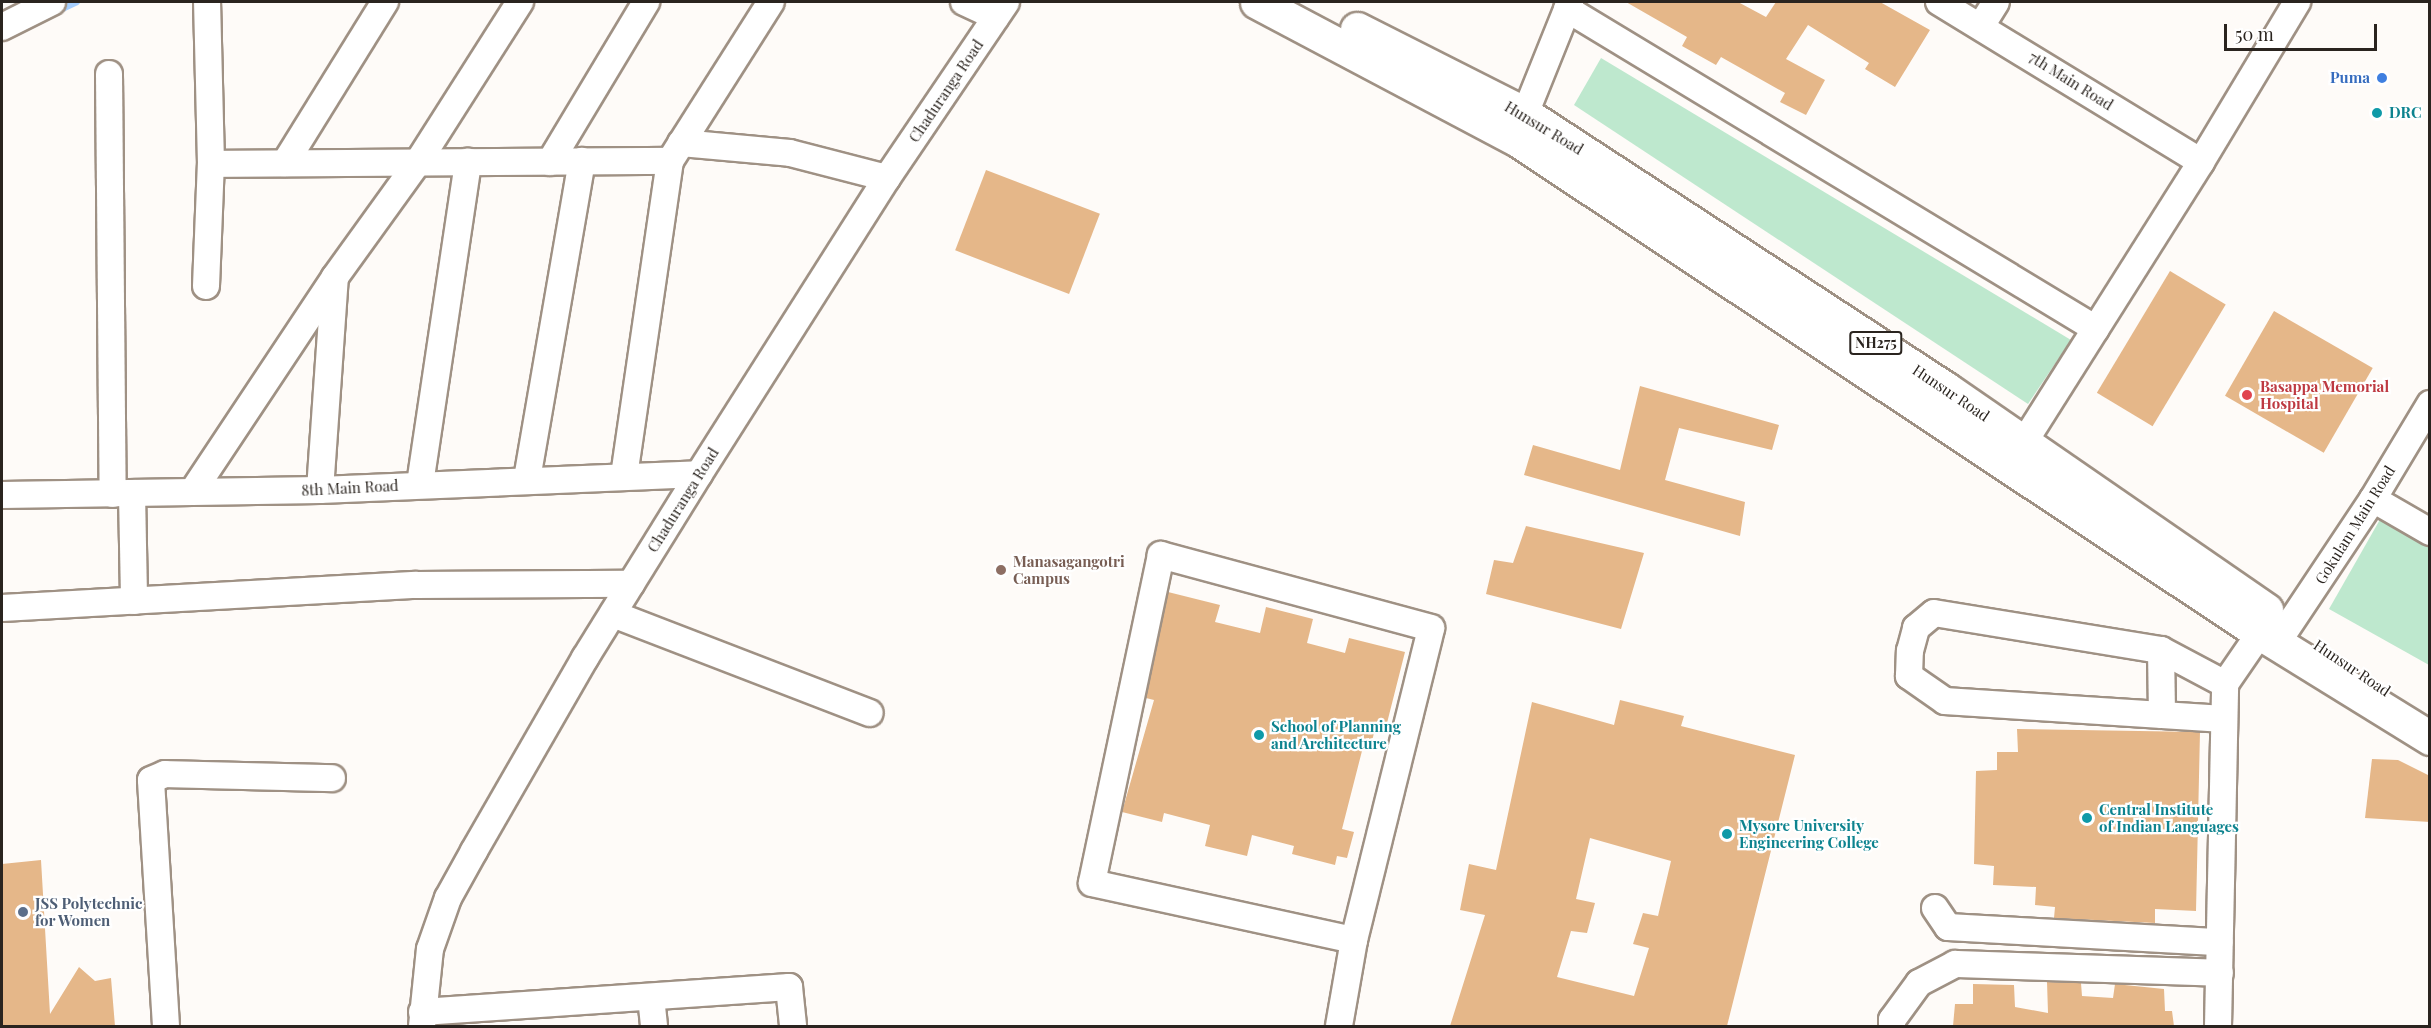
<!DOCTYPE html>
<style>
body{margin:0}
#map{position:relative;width:2431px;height:1028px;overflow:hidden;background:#fefbf8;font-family:"Playfair Display",serif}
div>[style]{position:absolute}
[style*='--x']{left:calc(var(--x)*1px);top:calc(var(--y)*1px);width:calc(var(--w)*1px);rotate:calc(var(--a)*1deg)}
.green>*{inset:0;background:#bee8ce}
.stream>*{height:6px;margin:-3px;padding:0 3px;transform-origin:3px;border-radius:3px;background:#a6cfff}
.building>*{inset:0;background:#e5b789;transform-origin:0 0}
.roads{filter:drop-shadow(2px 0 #9f9184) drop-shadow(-2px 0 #9f9184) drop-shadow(0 2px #9f9184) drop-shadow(0 -2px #9f9184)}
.minor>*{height:26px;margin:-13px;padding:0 13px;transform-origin:13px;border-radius:13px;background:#fff}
.major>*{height:33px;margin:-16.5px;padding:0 16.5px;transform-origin:16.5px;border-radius:16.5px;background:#fff}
.dots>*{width:16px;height:16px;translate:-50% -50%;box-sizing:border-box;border:3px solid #fff;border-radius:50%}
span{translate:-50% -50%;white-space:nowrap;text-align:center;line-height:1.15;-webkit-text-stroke:4.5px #fff;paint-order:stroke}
.shield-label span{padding:2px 4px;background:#fff;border:2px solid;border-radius:4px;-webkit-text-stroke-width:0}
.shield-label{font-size:14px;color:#2a241f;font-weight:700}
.shop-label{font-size:15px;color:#366cbe;font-weight:700}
.right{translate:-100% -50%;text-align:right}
.street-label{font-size:15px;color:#2a241f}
.culture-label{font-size:15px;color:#0d838f;font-weight:700}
.left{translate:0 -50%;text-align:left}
.health-label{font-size:15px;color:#be3a42;font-weight:700}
.education-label{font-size:15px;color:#785e54;font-weight:700}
.service-label{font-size:15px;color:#4e5e75;font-weight:700}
.frame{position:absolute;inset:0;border:3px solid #2a241f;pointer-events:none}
.scale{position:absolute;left:2224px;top:24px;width:153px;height:27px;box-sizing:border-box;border:3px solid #2a241f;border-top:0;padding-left:8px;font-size:18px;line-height:21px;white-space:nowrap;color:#2a241f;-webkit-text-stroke:4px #fff;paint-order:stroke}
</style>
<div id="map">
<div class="green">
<div style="clip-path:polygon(1601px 58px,2071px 340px,2028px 404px,1574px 105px)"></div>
<div style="clip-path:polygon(2382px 516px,2429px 544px,2429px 665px,2329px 609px)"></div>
</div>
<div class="stream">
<div style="--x:56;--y:12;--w:23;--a:-25"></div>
</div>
<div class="building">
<div style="clip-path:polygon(1626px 2px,1738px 2px,1766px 17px,1776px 2px,1880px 2px,1930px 30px,1895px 87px,1865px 69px,1869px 63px,1808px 25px,1786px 59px,1825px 80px,1806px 115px,1780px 102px,1785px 93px,1721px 57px,1716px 65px,1682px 46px,1687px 37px)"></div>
<div style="left:986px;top:170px;width:122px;height:86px;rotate:21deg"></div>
<div style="left:2170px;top:271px;width:65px;height:142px;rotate:31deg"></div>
<div style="left:2274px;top:311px;width:114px;height:98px;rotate:30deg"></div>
<div style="clip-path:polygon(1640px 386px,1779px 425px,1772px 450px,1679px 428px,1665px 480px,1745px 502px,1740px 536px,1524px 475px,1533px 445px,1620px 470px)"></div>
<div style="clip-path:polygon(1526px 526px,1644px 553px,1621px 629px,1486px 594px,1494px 560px,1513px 563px)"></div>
<div style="clip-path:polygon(1168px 592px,1220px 605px,1215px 622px,1260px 633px,1266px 607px,1313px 619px,1307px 643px,1345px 653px,1349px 638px,1405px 652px,1387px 723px,1377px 721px,1370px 749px,1363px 747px,1342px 829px,1354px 832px,1347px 858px,1337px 856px,1335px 865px,1292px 854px,1294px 846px,1252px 835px,1247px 856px,1205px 846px,1210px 825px,1164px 813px,1162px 822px,1122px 812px,1154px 700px,1146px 698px)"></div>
<div style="clip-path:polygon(evenodd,1620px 700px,1684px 716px,1681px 726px,1795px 755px,1727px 1026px,1450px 1026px,1485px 915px,1460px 910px,1469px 864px,1496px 870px,1532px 702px,1614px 725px,1620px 700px,1590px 838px,1671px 861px,1658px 916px,1643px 913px,1633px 944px,1649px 948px,1634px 996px,1557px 977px,1571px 931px,1587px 933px,1595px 903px,1576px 899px,1590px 838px)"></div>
<div style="clip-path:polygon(2017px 729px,2200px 732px,2196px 911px,2155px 909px,2155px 923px,2054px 918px,2055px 907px,2035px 905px,2036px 887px,1993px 885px,1994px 866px,1974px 864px,1976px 771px,1997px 770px,1997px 752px,2018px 752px)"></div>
<div style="clip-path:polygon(2372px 759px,2398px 760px,2430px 776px,2430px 822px,2365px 818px)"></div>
<div style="clip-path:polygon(41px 860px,50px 1014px,79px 967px,95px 981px,111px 978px,115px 1026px,2px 1026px,2px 864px)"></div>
<div style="clip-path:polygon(2047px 982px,2081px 983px,2082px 996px,2113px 998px,2115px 984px,2164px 989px,2165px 1011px,2172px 1011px,2174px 1026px,1953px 1026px,1955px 1004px,1973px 1004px,1973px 984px,2014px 985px,2015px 1007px,2048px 1013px)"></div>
</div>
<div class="roads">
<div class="minor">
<div style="--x:964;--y:2;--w:35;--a:25"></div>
<div style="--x:1939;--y:2;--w:307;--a:31.4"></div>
<div style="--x:1567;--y:9;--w:618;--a:31.17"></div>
<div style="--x:1981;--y:26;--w:28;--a:-58"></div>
<div style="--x:2;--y:27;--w:56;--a:-26.6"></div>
<div style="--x:109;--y:74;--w:420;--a:89.5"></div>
<div style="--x:1525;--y:114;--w:121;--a:-68.1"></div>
<div style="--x:681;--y:143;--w:109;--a:5.2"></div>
<div style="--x:790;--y:153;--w:100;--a:14.5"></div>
<div style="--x:550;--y:162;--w:187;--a:-59"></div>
<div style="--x:285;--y:163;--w:190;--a:-58.2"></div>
<div style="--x:211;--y:164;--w:459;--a:-0.4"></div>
<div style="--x:206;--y:286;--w:122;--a:-87.7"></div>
<div style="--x:211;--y:164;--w:162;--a:-91.4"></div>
<div style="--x:2014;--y:458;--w:350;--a:-57.7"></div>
<div style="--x:2201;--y:162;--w:187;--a:-59"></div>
<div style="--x:624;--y:476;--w:318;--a:-81.7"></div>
<div style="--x:670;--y:161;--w:188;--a:-57.6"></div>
<div style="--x:527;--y:479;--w:323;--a:-80.2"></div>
<div style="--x:420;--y:484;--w:326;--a:-81.5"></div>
<div style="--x:320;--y:490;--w:213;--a:-86"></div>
<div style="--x:193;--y:491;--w:257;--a:-56.4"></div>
<div style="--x:335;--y:277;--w:142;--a:-54.2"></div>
<div style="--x:418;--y:162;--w:190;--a:-57.5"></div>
<div style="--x:132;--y:493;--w:108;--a:88.9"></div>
<div style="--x:2;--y:495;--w:318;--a:-0.9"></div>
<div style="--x:320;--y:490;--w:379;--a:-2.4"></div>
<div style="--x:2373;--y:499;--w:66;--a:30.1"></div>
<div style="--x:2;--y:608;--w:415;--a:-3.2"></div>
<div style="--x:416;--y:585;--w:215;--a:-0.3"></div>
<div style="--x:613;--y:614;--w:275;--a:21.1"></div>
<div style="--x:2277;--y:643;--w:173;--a:-56.3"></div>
<div style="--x:2373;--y:499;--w:111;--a:-59"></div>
<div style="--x:2161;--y:650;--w:65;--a:89.1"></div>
<div style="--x:2224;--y:719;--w:280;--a:-176.3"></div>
<div style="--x:1945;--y:701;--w:44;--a:-145.2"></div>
<div style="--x:1909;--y:676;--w:25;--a:-88"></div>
<div style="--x:1910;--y:651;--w:24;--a:-75"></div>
<div style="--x:1916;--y:628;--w:23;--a:-40"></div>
<div style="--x:1934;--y:613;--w:230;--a:9.3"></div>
<div style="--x:2161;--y:650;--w:72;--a:28"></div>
<div style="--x:1935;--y:908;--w:23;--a:56"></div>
<div style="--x:1948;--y:927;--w:272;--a:3.2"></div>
<div style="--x:651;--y:997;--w:29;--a:84"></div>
<div style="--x:422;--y:1012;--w:368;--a:-3.9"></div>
<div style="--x:789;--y:987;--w:39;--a:84"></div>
<div style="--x:166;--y:1026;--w:246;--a:-93.5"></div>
<div style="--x:151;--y:780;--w:15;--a:-23"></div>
<div style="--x:165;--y:774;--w:167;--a:1.4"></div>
<div style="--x:422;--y:1026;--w:77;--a:-84.1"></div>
<div style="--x:430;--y:949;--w:54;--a:-70.6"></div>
<div style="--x:448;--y:898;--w:54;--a:-61"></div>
<div style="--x:474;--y:851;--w:223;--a:-60.1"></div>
<div style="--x:585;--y:658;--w:216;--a:-58.2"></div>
<div style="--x:699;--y:474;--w:351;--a:-57.6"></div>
<div style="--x:887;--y:178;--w:212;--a:-55.9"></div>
<div style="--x:1339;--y:1026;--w:87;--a:-80.1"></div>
<div style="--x:1354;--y:940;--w:321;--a:-76.1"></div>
<div style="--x:1431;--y:628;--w:280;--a:-164.9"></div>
<div style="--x:1161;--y:555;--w:335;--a:101.9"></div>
<div style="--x:1092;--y:883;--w:268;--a:12.3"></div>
<div style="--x:1892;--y:1026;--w:6;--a:-90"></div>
<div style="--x:1892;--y:1020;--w:46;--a:-53.9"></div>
<div style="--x:1919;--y:983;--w:41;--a:-27.8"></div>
<div style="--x:1955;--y:964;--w:265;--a:1.9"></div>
<div style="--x:2218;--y:1026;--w:342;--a:-88.8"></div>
<div style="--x:2225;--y:684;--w:62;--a:-55.5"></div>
</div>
<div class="major">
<div style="--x:1257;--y:2;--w:295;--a:27.9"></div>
<div style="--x:1518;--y:140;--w:891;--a:33.6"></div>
<div style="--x:2260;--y:633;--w:200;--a:31.7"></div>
<div style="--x:1357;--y:29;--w:188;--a:26.8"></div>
<div style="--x:1525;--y:114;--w:503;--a:33.15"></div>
<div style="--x:1946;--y:389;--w:389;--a:34.6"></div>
</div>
</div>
<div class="dots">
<div style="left:2382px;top:78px;background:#3f7fe0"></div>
<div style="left:2377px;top:113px;background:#0f9aa8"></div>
<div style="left:2247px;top:395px;background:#e0444e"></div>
<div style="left:1001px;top:570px;background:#8d6e63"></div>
<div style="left:1259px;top:735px;background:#0f9aa8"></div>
<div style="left:2087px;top:818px;background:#0f9aa8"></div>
<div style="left:1727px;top:834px;background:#0f9aa8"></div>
<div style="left:23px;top:912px;background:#5c6f8a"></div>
</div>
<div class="shield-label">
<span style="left:1876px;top:343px">NH275</span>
</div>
<div class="shop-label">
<span class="right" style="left:2370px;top:78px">Puma</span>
</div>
<div class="street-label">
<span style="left:2071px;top:81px;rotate:32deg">7th Main Road</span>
<span style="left:946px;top:91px;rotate:-56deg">Chaduranga Road</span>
<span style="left:1544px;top:128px;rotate:31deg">Hunsur Road</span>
<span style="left:1951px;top:393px;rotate:34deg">Hunsur Road</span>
<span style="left:350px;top:488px;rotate:-3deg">8th Main Road</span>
<span style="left:683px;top:500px;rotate:-58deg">Chaduranga Road</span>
<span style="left:2355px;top:525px;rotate:-58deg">Gokulam Main Road</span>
<span style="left:2352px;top:668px;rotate:34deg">Hunsur Road</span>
</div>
<div class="culture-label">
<span class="left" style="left:2389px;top:113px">DRC</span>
<span class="left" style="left:1271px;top:735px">School of Planning<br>and Architecture</span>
<span class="left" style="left:2099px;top:818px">Central Institute<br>of Indian Languages</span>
<span class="left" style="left:1739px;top:834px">Mysore University<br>Engineering College</span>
</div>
<div class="health-label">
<span class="left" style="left:2260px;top:395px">Basappa Memorial<br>Hospital</span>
</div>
<div class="education-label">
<span class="left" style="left:1013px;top:570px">Manasagangotri<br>Campus</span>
</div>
<div class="service-label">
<span class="left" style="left:35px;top:912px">JSS Polytechnic<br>for Women</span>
</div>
<div class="frame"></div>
<div class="scale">50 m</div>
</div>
